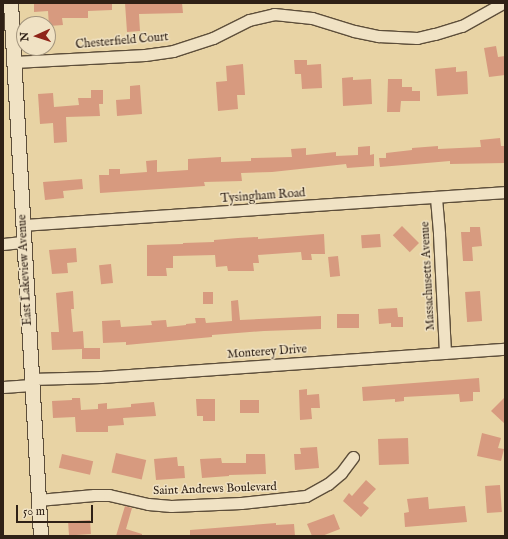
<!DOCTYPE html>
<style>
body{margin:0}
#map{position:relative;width:508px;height:539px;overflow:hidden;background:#e8d3a4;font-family:"IM FELL English",serif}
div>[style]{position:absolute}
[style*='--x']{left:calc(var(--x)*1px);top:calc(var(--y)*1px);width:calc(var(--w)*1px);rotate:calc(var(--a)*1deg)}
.building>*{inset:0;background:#d79a7f;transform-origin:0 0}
.roads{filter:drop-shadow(1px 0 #5d4e3a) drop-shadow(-1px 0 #5d4e3a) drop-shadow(0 1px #5d4e3a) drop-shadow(0 -1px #5d4e3a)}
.minor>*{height:11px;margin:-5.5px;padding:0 5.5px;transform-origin:5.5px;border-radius:5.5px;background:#f0e2c4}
.tertiary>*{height:14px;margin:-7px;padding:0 7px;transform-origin:7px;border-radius:7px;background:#f0e2c4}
span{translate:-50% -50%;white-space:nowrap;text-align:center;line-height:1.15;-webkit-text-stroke:3px #f0e2c4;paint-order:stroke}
.street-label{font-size:12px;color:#2f2116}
.frame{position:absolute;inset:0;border:4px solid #2f2116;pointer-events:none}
.north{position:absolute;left:16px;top:16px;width:40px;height:40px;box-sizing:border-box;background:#f0e2c4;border:1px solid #a3957e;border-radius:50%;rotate:267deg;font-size:11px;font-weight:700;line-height:16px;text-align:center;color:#2f2116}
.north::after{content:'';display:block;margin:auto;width:14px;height:18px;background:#8f2418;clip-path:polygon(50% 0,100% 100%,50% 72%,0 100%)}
.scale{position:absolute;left:16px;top:505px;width:77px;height:18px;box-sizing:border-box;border:2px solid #2f2116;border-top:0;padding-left:5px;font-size:12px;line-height:14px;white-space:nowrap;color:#2f2116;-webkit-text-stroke:3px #f0e2c4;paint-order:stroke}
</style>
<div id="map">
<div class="building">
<div style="clip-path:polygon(34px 3px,112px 3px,112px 10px,88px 11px,88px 18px,62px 18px,63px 25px,49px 26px,48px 11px,34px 12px)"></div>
<div style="clip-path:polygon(125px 3px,182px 3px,183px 13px,139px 14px,140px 31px,127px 32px)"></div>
<div style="clip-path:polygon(496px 46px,498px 57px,505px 56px,505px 75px,489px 77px,484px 48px)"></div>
<div style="clip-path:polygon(294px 60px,307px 60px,307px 65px,321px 64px,322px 88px,302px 89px,301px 74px,295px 74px)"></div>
<div style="clip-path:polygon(243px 64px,245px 95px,237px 95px,238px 109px,218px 111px,216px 82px,227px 81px,226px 66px)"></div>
<div style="clip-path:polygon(456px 67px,456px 72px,467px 71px,468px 94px,437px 96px,435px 69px)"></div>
<div style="clip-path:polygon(353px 77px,353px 80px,371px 79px,372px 104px,343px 106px,342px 78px)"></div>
<div style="clip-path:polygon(388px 79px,402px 79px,402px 87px,412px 87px,412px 91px,420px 91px,420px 101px,401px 101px,400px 112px,387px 112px)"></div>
<div style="clip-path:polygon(140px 85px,142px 114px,117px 116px,116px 100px,130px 99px,130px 86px)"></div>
<div style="clip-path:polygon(91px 90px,103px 90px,103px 104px,99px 104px,100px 116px,66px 117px,67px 142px,54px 143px,53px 123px,40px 124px,38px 94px,53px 93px,54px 107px,79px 105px,78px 98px,91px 98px)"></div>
<div style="clip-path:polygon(500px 138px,501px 146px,505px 146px,505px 163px,450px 164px,450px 161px,380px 167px,379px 158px,386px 158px,386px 153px,412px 150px,412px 148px,438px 146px,438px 149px,481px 147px,480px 140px)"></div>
<div style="clip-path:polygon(370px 146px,370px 155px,374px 154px,374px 166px,347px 168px,346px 164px,272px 172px,241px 173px,242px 181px,204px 182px,205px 186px,100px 193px,99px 175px,109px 175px,109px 169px,120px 169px,120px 174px,147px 172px,146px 161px,157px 160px,157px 172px,188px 170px,188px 159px,221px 157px,221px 162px,251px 161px,251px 158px,292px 157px,291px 149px,306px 148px,306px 155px,336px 152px,336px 156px,358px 155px,358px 147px)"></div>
<div style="clip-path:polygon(82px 179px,83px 189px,63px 191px,64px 198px,45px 200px,43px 182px)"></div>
<div style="left:402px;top:226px;width:24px;height:13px;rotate:45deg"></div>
<div style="clip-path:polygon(470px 227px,480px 227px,482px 246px,472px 247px,473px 261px,463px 261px,461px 232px,470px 232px)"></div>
<div style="clip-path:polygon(324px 234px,325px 254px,311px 254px,312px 260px,302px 260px,301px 252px,258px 255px,259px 263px,253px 263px,254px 271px,228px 271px,227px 266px,216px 267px,215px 255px,173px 256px,173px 268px,166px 268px,167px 276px,147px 276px,147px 245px,183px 244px,183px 243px,214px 242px,214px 240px,238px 238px,258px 237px,258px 239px)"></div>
<div style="left:380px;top:234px;width:13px;height:19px;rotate:86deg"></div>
<div style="clip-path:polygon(76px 248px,77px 262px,67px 263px,68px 273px,52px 274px,49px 250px)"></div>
<div style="left:338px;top:256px;width:20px;height:10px;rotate:84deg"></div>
<div style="left:111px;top:264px;width:19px;height:12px;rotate:84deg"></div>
<div style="clip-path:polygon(73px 291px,74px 309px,71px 309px,73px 332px,83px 331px,84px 348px,100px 348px,100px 359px,82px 359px,82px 349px,52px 350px,51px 332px,59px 332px,56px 293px)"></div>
<div style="left:480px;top:291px;width:30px;height:15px;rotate:86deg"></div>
<div style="left:213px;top:292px;width:12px;height:10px;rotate:90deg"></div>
<div style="clip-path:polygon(238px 300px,240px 320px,321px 316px,321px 329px,264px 331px,212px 335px,212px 337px,126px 345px,126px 342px,103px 343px,102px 321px,120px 320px,121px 327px,152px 325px,151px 321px,166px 320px,167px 327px,186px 325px,186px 324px,196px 323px,195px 318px,205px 318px,206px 323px,232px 321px,231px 301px)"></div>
<div style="clip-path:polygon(397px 308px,398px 317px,403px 317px,403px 327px,391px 327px,391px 323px,379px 324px,378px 309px)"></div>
<div style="left:337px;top:314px;width:22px;height:14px"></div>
<div style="clip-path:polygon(479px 378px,480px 392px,473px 392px,473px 401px,460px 402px,459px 394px,404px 397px,404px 401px,395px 402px,395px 399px,363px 401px,362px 387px)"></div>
<div style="clip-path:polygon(307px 389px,307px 395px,319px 394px,320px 408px,311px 408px,312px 419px,300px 420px,299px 390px)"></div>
<div style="clip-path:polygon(505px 397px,505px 424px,491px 411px)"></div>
<div style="clip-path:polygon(72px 398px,80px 398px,81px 410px,98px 409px,98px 404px,107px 403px,107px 409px,131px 407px,131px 404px,154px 402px,156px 416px,123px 418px,124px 425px,108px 426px,108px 432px,76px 432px,75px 417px,53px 418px,52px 401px,72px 400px)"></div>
<div style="clip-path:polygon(196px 399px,215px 399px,215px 421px,203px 421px,203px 416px,197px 416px)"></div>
<div style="left:240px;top:400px;width:19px;height:13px"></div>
<div style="clip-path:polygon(482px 433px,501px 438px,498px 448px,504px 449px,501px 461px,477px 456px)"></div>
<div style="left:408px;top:438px;width:26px;height:30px;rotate:88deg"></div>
<div style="clip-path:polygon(317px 447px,319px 468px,295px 470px,294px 454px,301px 454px,300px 448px)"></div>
<div style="left:116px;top:453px;width:31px;height:20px;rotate:13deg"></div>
<div style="left:62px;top:454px;width:32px;height:14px;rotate:13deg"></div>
<div style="clip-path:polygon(246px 454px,265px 454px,266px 474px,229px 475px,229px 476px,202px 478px,200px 459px,221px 458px,222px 463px,246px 463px)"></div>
<div style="clip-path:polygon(177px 457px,178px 466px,184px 466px,185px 478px,156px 480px,154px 459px)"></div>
<div style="clip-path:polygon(366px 480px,376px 489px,363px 503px,369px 508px,361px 517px,343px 501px,349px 493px,352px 496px)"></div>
<div style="left:500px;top:485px;width:27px;height:15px;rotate:86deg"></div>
<div style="clip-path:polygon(428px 497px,429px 509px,465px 506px,467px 522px,405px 527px,404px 513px,409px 512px,407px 499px)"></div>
<div style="clip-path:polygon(125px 506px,132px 508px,126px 529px,142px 534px,142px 536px,116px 536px)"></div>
<div style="clip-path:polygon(334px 514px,340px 529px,322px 536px,312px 536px,307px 524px)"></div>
<div style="left:90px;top:520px;width:14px;height:22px;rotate:86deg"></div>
<div style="clip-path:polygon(276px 523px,276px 525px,294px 524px,295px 536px,190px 536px,190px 530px)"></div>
</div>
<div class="roads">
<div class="minor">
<div style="--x:14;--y:62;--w:131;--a:-3.1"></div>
<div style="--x:145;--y:55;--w:28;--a:-8"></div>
<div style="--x:173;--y:51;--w:42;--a:-18"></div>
<div style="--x:213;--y:38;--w:40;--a:-26.6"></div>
<div style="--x:249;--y:20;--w:26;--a:-13"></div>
<div style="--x:274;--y:14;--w:38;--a:6"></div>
<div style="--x:312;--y:18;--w:44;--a:17.2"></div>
<div style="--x:354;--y:31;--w:25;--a:12"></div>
<div style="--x:378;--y:36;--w:39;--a:3"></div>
<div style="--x:417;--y:38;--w:18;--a:-13"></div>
<div style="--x:435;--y:34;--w:28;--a:-17"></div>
<div style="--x:462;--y:26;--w:47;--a:-29.3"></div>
<div style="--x:436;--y:198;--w:36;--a:85"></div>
<div style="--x:439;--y:234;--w:119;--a:87.1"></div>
<div style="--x:23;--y:225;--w:483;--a:-3.9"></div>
<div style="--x:3;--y:244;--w:20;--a:-6"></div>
<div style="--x:31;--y:379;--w:70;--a:-1.6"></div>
<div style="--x:101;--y:377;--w:405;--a:-4"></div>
<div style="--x:3;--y:387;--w:28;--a:-4"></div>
<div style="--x:38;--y:500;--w:56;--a:-5.1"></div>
<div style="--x:94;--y:495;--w:15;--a:0"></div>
<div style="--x:109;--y:495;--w:40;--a:13"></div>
<div style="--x:148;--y:504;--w:23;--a:5"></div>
<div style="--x:171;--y:506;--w:70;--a:-2.5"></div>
<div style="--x:241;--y:503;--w:65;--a:-6.1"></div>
<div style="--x:306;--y:496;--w:25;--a:-29"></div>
<div style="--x:328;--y:484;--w:17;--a:-40"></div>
<div style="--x:341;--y:473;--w:20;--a:-53"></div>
</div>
<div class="tertiary">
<div style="--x:11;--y:3;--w:534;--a:86.78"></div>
</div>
</div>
<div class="street-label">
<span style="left:122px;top:41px;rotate:-5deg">Chesterfield Court</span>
<span style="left:263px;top:196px;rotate:-4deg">Tysingham Road</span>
<span style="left:25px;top:270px;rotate:-93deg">East Lakeview Avenue</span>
<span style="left:428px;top:276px;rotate:-93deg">Massachusetts Avenue</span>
<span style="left:267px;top:352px;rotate:-4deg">Monterey Drive</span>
<span style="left:215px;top:489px;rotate:-2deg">Saint Andrews Boulevard</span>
</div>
<div class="frame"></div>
<div class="north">N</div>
<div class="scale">50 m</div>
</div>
